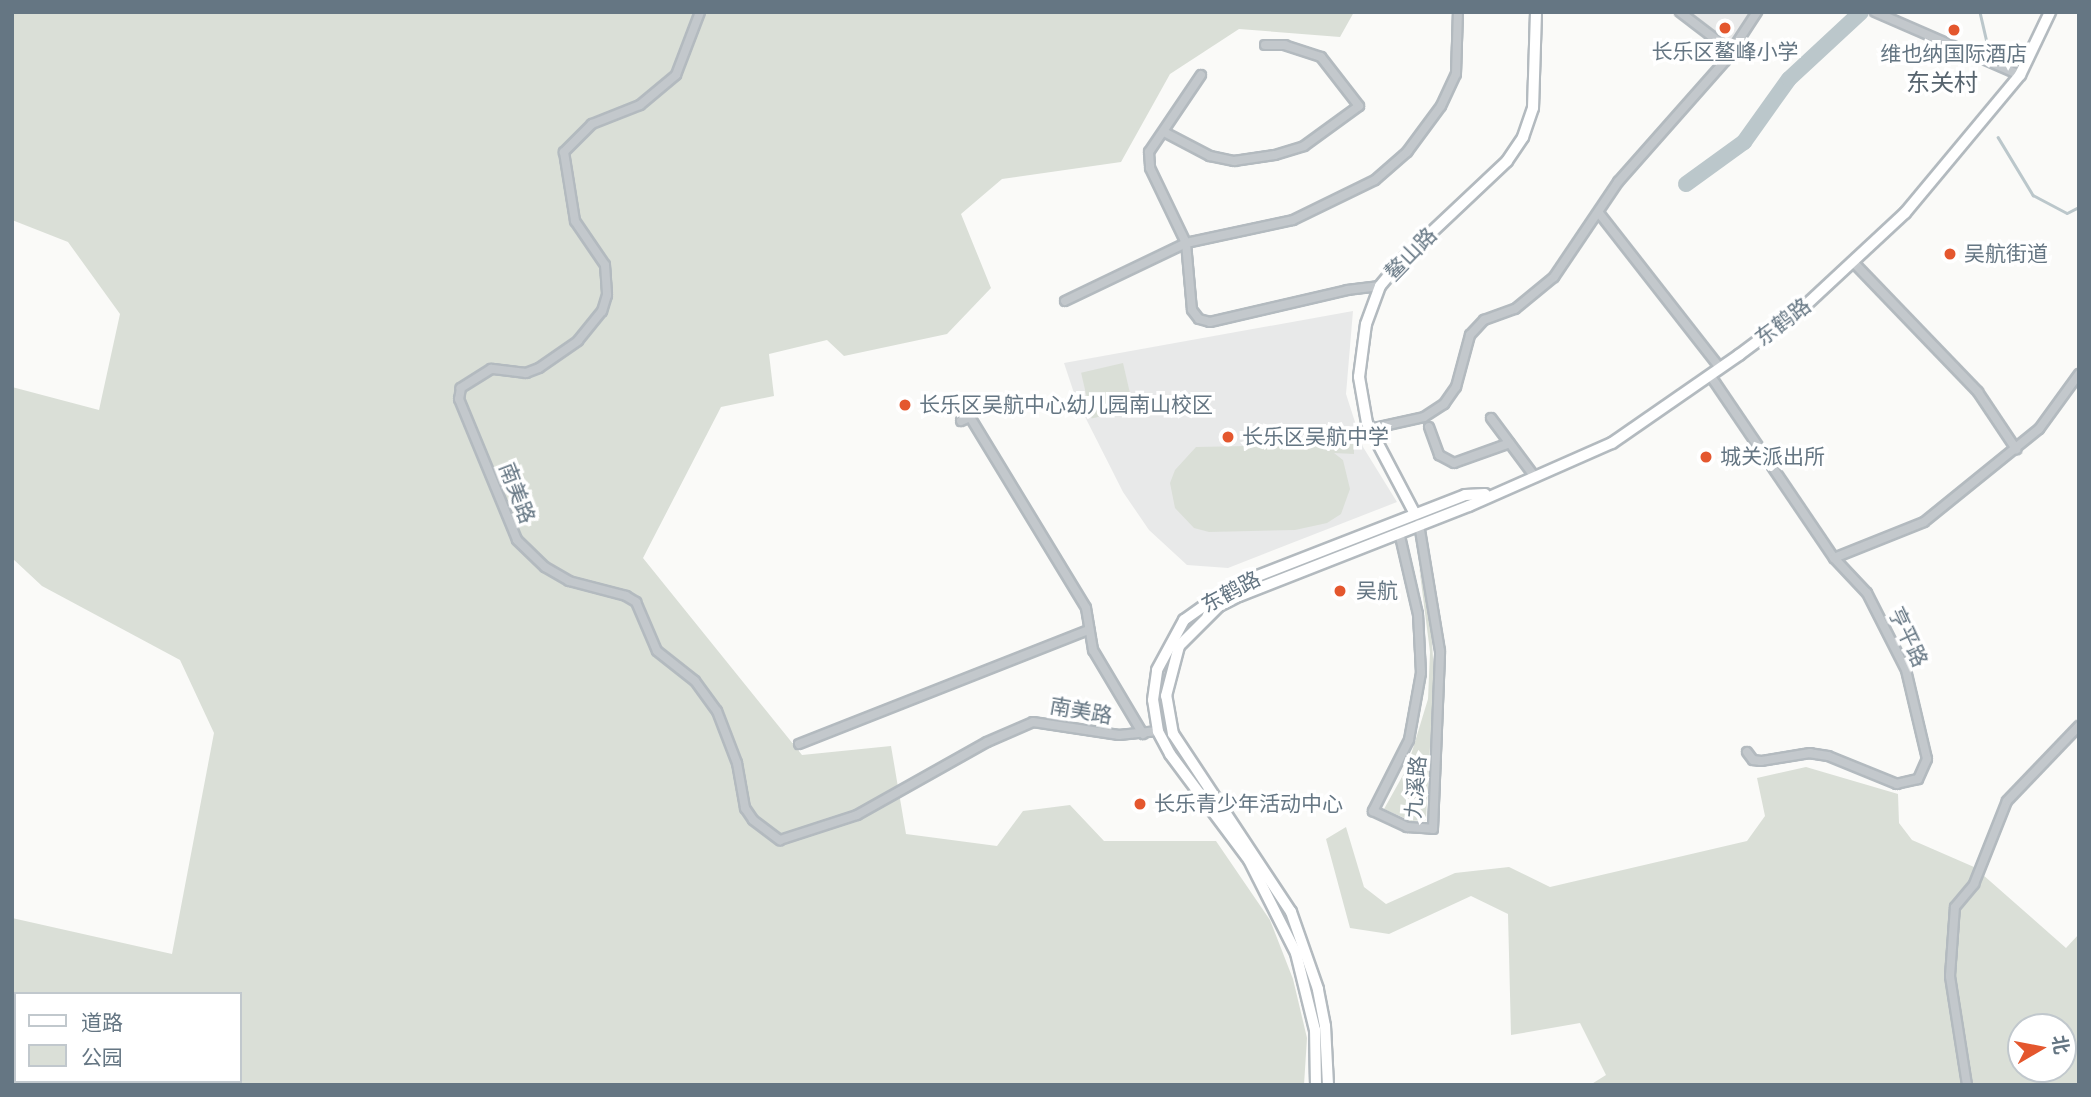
<!DOCTYPE html>
<meta charset="utf-8">
<style>
body{margin:0}
#map{position:relative;width:2091px;height:1097px;overflow:hidden;background:#fafaf8;font-family:"DejaVu Sans","Noto Sans SC",sans-serif}
div>[style]{position:absolute}
[style*='--x']{left:calc(var(--x)*1px);top:calc(var(--y)*1px);width:calc(var(--w)*1px);rotate:calc(var(--a)*1deg)}
.built>*{inset:0;background:#e8e9e9}
.green>*{inset:0;background:#dadfd7;transform-origin:0 0}
.stream>*{height:2.5px;margin:-1.25px;padding:0 1.25px;transform-origin:1.25px;border-radius:1.25px;background:#bbc7cb}
.river>*{height:16px;margin:-8px;padding:0 8px;transform-origin:8px;border-radius:8px;background:#bbc7cb}
.roads{filter:drop-shadow(2px 0 #b3babf) drop-shadow(-2px 0 #b3babf) drop-shadow(0 2px #b3babf) drop-shadow(0 -2px #b3babf)}
.street>*{height:8px;margin:-4px;padding:0 4px;transform-origin:4px;border-radius:4px;background:#c3c8cc}
.secondary>*{height:10px;margin:-5px;padding:0 5px;transform-origin:5px;border-radius:5px;background:#fff}
.dots>*{width:19px;height:19px;translate:-50% -50%;box-sizing:border-box;border:4px solid #fff;border-radius:50%}
span{translate:-50% -50%;white-space:nowrap;text-align:center;line-height:1.15;-webkit-text-stroke:7px #fff;paint-order:stroke}
.poi-label{font-size:21px;color:#657683}
.left{translate:0 -50%;text-align:left}
.street-label{font-size:21px;color:#657683}
.quarter-label{font-size:24px;color:#57646e}
.frame{position:absolute;inset:0;border:14px solid #657683;pointer-events:none}
.legend{position:absolute;left:14px;top:992px;width:228px;height:91px;box-sizing:border-box;background:#fff;border:2px solid #c1c8cd;margin:0;padding:9px 12px;list-style:none;font-size:21px;color:#657683}
.legend li{display:flex;align-items:center;gap:14px;height:35px}
.legend b{width:35px;border:2px solid #c1c8cd}
.north{position:absolute;left:2007px;top:1013px;width:70px;height:70px;box-sizing:border-box;background:#fff;border:2px solid #c1c8cd;border-radius:50%;rotate:80deg;font-size:19px;font-weight:700;line-height:28px;text-align:center;color:#657683}
.north::after{content:'';display:block;margin:auto;width:24px;height:32px;background:#e4572e;clip-path:polygon(50% 0,100% 100%,50% 72%,0 100%)}
</style>
<div id="map">
<div class="built">
<div style="clip-path:polygon(1690px 12px,1749px 12px,1730px 45px)"></div>
<div style="clip-path:polygon(1353px 311px,1346px 394px,1363px 447px,1397px 502px,1228px 568px,1187px 565px,1149px 530px,1123px 492px,1076px 399px,1064px 363px)"></div>
</div>
<div class="green">
<div style="clip-path:polygon(evenodd,12px 12px,1354px 12px,1340px 37px,1239px 29px,1170px 74px,1121px 162px,1002px 179px,961px 214px,991px 288px,947px 334px,844px 356px,827px 340px,769px 354px,774px 396px,721px 407px,643px 558px,802px 755px,891px 746px,906px 834px,997px 846px,1023px 811px,1070px 805px,1104px 841px,1216px 841px,1270px 920px,1293px 979px,1307px 1038px,1304px 1085px,12px 1085px,12px 918px,172px 954px,214px 733px,180px 660px,42px 586px,12px 558px,12px 387px,99px 410px,120px 314px,68px 242px,12px 220px,12px 12px,16px 994px,240px 994px,240px 1081px,16px 1081px,16px 994px)"></div>
<div style="left:1123px;top:363px;width:47px;height:43px;rotate:77deg"></div>
<div style="clip-path:polygon(1354px 444px,1354px 454px,1334px 453px,1343px 460px,1350px 489px,1341px 514px,1327px 523px,1295px 530px,1209px 532px,1194px 528px,1175px 508px,1170px 483px,1175px 470px,1196px 447px)"></div>
<div style="clip-path:polygon(1419px 566px,1431px 626px,1434px 674px,1426px 820px,1411px 821px,1384px 809px,1407px 768px,1428px 699px,1430px 652px)"></div>
<div style="clip-path:polygon(evenodd,1806px 767px,1898px 794px,1899px 823px,1912px 840px,1974px 867px,2066px 948px,2079px 934px,2079px 1085px,1590px 1085px,1606px 1075px,1580px 1023px,1511px 1035px,1508px 914px,1471px 896px,1389px 934px,1350px 928px,1326px 839px,1346px 827px,1364px 887px,1386px 904px,1455px 873px,1509px 867px,1550px 887px,1747px 841px,1765px 816px,1757px 778px,1806px 767px,2021px 1027px,2063px 1027px,2063px 1069px,2021px 1069px,2021px 1027px)"></div>
</div>
<div class="stream">
<div style="--x:1980;--y:12;--w:36;--a:77"></div>
<div style="--x:1998;--y:137;--w:68;--a:58.9"></div>
<div style="--x:2033;--y:195;--w:38;--a:28"></div>
<div style="--x:2067;--y:213;--w:13;--a:-27"></div>
</div>
<div class="river">
<div style="--x:1686;--y:184;--w:72;--a:-35.9"></div>
<div style="--x:1744;--y:142;--w:77;--a:-54.5"></div>
<div style="--x:1789;--y:79;--w:98;--a:-42.9"></div>
</div>
<div class="roads">
<div class="street">
<div style="--x:700;--y:12;--w:67;--a:110.9"></div>
<div style="--x:676;--y:75;--w:47;--a:140.2"></div>
<div style="--x:640;--y:105;--w:52;--a:158.4"></div>
<div style="--x:592;--y:124;--w:40;--a:135"></div>
<div style="--x:564;--y:152;--w:70;--a:80.9"></div>
<div style="--x:575;--y:221;--w:53;--a:55.7"></div>
<div style="--x:605;--y:265;--w:30;--a:86"></div>
<div style="--x:607;--y:295;--w:17;--a:107"></div>
<div style="--x:602;--y:311;--w:38;--a:129"></div>
<div style="--x:578;--y:341;--w:47;--a:145.3"></div>
<div style="--x:539;--y:368;--w:14;--a:159"></div>
<div style="--x:526;--y:373;--w:35;--a:-173"></div>
<div style="--x:491;--y:369;--w:36;--a:148"></div>
<div style="--x:461;--y:388;--w:11;--a:100"></div>
<div style="--x:459;--y:399;--w:152;--a:67.6"></div>
<div style="--x:517;--y:540;--w:39;--a:44"></div>
<div style="--x:545;--y:567;--w:28;--a:30"></div>
<div style="--x:569;--y:581;--w:59;--a:14.7"></div>
<div style="--x:626;--y:596;--w:12;--a:31"></div>
<div style="--x:636;--y:602;--w:53;--a:66.8"></div>
<div style="--x:657;--y:651;--w:48;--a:38.3"></div>
<div style="--x:695;--y:681;--w:37;--a:54"></div>
<div style="--x:717;--y:711;--w:56;--a:69"></div>
<div style="--x:737;--y:763;--w:46;--a:79.9"></div>
<div style="--x:745;--y:808;--w:14;--a:56"></div>
<div style="--x:753;--y:820;--w:34;--a:37"></div>
<div style="--x:780;--y:840;--w:81;--a:-18"></div>
<div style="--x:857;--y:815;--w:149;--a:-29.3"></div>
<div style="--x:987;--y:742;--w:50;--a:-23.5"></div>
<div style="--x:1033;--y:722;--w:87;--a:8.6"></div>
<div style="--x:1119;--y:735;--w:39;--a:-6"></div>
<div style="--x:1680;--y:12;--w:64;--a:37.4"></div>
<div style="--x:1875;--y:12;--w:158;--a:23.5"></div>
<div style="--x:1201;--y:75;--w:93;--a:124"></div>
<div style="--x:1149;--y:152;--w:16;--a:86"></div>
<div style="--x:1150;--y:168;--w:83;--a:64.4"></div>
<div style="--x:1186;--y:243;--w:67;--a:84.9"></div>
<div style="--x:1192;--y:310;--w:11;--a:52"></div>
<div style="--x:1199;--y:319;--w:11;--a:15"></div>
<div style="--x:1210;--y:322;--w:141;--a:-13.1"></div>
<div style="--x:1347;--y:290;--w:33;--a:-7"></div>
<div style="--x:1164;--y:132;--w:52;--a:27.6"></div>
<div style="--x:1210;--y:156;--w:25;--a:12"></div>
<div style="--x:1234;--y:161;--w:41;--a:-8.3"></div>
<div style="--x:1275;--y:155;--w:30;--a:-17"></div>
<div style="--x:1304;--y:146;--w:68;--a:-36"></div>
<div style="--x:1359;--y:106;--w:62;--a:-127.8"></div>
<div style="--x:1321;--y:57;--w:38;--a:-162"></div>
<div style="--x:1285;--y:45;--w:20;--a:180"></div>
<div style="--x:1599;--y:213;--w:197;--a:52"></div>
<div style="--x:1854;--y:263;--w:179;--a:46.1"></div>
<div style="--x:1978;--y:392;--w:69;--a:56.3"></div>
<div style="--x:1065;--y:301;--w:134;--a:-25.6"></div>
<div style="--x:1186;--y:243;--w:109;--a:-12.1"></div>
<div style="--x:1293;--y:220;--w:91;--a:-26"></div>
<div style="--x:1375;--y:180;--w:43;--a:-41.2"></div>
<div style="--x:1407;--y:152;--w:57;--a:-53.5"></div>
<div style="--x:1441;--y:106;--w:35;--a:-65"></div>
<div style="--x:1456;--y:74;--w:62;--a:-88.2"></div>
<div style="--x:1710;--y:375;--w:221;--a:55.9"></div>
<div style="--x:1834;--y:558;--w:48;--a:46.7"></div>
<div style="--x:1867;--y:593;--w:86;--a:63.1"></div>
<div style="--x:1906;--y:670;--w:91;--a:76.7"></div>
<div style="--x:1927;--y:759;--w:22;--a:114"></div>
<div style="--x:1918;--y:779;--w:22;--a:167"></div>
<div style="--x:1897;--y:784;--w:74;--a:-157.9"></div>
<div style="--x:1828;--y:756;--w:18;--a:-171"></div>
<div style="--x:1810;--y:753;--w:50;--a:170.7"></div>
<div style="--x:1761;--y:761;--w:8;--a:-173"></div>
<div style="--x:1753;--y:760;--w:10;--a:-127"></div>
<div style="--x:1491;--y:418;--w:74;--a:53.3"></div>
<div style="--x:961;--y:421;--w:10;--a:-24"></div>
<div style="--x:970;--y:417;--w:223;--a:58.7"></div>
<div style="--x:1086;--y:608;--w:43;--a:80.5"></div>
<div style="--x:1093;--y:650;--w:98;--a:59.2"></div>
<div style="--x:1429;--y:427;--w:30;--a:70"></div>
<div style="--x:1439;--y:455;--w:17;--a:28"></div>
<div style="--x:1454;--y:463;--w:59;--a:-19.7"></div>
<div style="--x:1370;--y:429;--w:55;--a:-12.5"></div>
<div style="--x:1424;--y:417;--w:24;--a:-33"></div>
<div style="--x:1444;--y:404;--w:21;--a:-55"></div>
<div style="--x:1456;--y:387;--w:54;--a:-74.9"></div>
<div style="--x:1470;--y:335;--w:21;--a:-47"></div>
<div style="--x:1484;--y:320;--w:33;--a:-20"></div>
<div style="--x:1515;--y:309;--w:50;--a:-39.4"></div>
<div style="--x:1554;--y:277;--w:115;--a:-56"></div>
<div style="--x:1618;--y:182;--w:162;--a:-48.5"></div>
<div style="--x:1725;--y:61;--w:59;--a:-56.9"></div>
<div style="--x:1399;--y:532;--w:84;--a:77"></div>
<div style="--x:1418;--y:614;--w:59;--a:87.1"></div>
<div style="--x:1421;--y:673;--w:68;--a:100.2"></div>
<div style="--x:1409;--y:740;--w:80;--a:116.9"></div>
<div style="--x:1373;--y:811;--w:38;--a:25"></div>
<div style="--x:1407;--y:827;--w:26;--a:4"></div>
<div style="--x:1433;--y:829;--w:178;--a:-87.7"></div>
<div style="--x:1440;--y:651;--w:129;--a:-99.4"></div>
<div style="--x:1834;--y:558;--w:97;--a:-21.8"></div>
<div style="--x:1924;--y:522;--w:148;--a:-39"></div>
<div style="--x:2039;--y:429;--w:68;--a:-54"></div>
<div style="--x:799;--y:744;--w:312;--a:-21.5"></div>
<div style="--x:1967;--y:1085;--w:110;--a:-98.9"></div>
<div style="--x:1950;--y:976;--w:69;--a:-85.9"></div>
<div style="--x:1955;--y:907;--w:30;--a:-50"></div>
<div style="--x:1974;--y:884;--w:89;--a:-68.3"></div>
<div style="--x:2007;--y:801;--w:104;--a:-46.2"></div>
</div>
<div class="secondary">
<div style="--x:1415;--y:514;--w:103;--a:-117.8"></div>
<div style="--x:1367;--y:423;--w:47;--a:-99.9"></div>
<div style="--x:1359;--y:377;--w:53;--a:-82.5"></div>
<div style="--x:1366;--y:324;--w:40;--a:-69.8"></div>
<div style="--x:1380;--y:286;--w:31;--a:-50"></div>
<div style="--x:1400;--y:262;--w:147;--a:-43.3"></div>
<div style="--x:1507;--y:161;--w:29;--a:-56"></div>
<div style="--x:1523;--y:137;--w:31;--a:-71"></div>
<div style="--x:1533;--y:108;--w:96;--a:-88.2"></div>
<div style="--x:1316;--y:1085;--w:55;--a:-91"></div>
<div style="--x:1315;--y:1030;--w:79;--a:-103.9"></div>
<div style="--x:1296;--y:953;--w:104;--a:-116.8"></div>
<div style="--x:1249;--y:860;--w:132;--a:-126.7"></div>
<div style="--x:1170;--y:754;--w:26;--a:-118"></div>
<div style="--x:1158;--y:731;--w:31;--a:-99"></div>
<div style="--x:1153;--y:700;--w:30;--a:-82"></div>
<div style="--x:1157;--y:670;--w:57;--a:-61.6"></div>
<div style="--x:1184;--y:620;--w:59;--a:-35.3"></div>
<div style="--x:1232;--y:586;--w:250;--a:-21.3"></div>
<div style="--x:1465;--y:495;--w:20;--a:-3"></div>
<div style="--x:1328;--y:1085;--w:59;--a:-92.9"></div>
<div style="--x:1325;--y:1026;--w:38;--a:-101"></div>
<div style="--x:1318;--y:989;--w:82;--a:-109.3"></div>
<div style="--x:1291;--y:912;--w:214;--a:-123.5"></div>
<div style="--x:1173;--y:734;--w:39;--a:-100"></div>
<div style="--x:1166;--y:696;--w:52;--a:-75.4"></div>
<div style="--x:1179;--y:646;--w:57;--a:-45"></div>
<div style="--x:1219;--y:606;--w:22;--a:-27"></div>
<div style="--x:1239;--y:596;--w:247;--a:-21.4"></div>
<div style="--x:1469;--y:506;--w:156;--a:-23.8"></div>
<div style="--x:1612;--y:443;--w:155;--a:-34.7"></div>
<div style="--x:1739;--y:355;--w:84;--a:-36.7"></div>
<div style="--x:1806;--y:305;--w:135;--a:-42.9"></div>
<div style="--x:1905;--y:213;--w:180;--a:-50.2"></div>
<div style="--x:2020;--y:75;--w:70;--a:-64.5"></div>
</div>
</div>
<div class="dots">
<div style="left:1725px;top:28px;background:#e4572e"></div>
<div style="left:1954px;top:30px;background:#e4572e"></div>
<div style="left:1950px;top:254px;background:#e4572e"></div>
<div style="left:905px;top:405px;background:#e4572e"></div>
<div style="left:1228px;top:437px;background:#e4572e"></div>
<div style="left:1706px;top:457px;background:#e4572e"></div>
<div style="left:1340px;top:591px;background:#e4572e"></div>
<div style="left:1140px;top:804px;background:#e4572e"></div>
</div>
<div class="poi-label">
<span style="left:1725px;top:52px">长乐区鳌峰小学</span>
<span style="left:1954px;top:54px">维也纳国际酒店</span>
<span class="left" style="left:1964px;top:254px">吴航街道</span>
<span class="left" style="left:919px;top:405px">长乐区吴航中心幼儿园南山校区</span>
<span class="left" style="left:1242px;top:437px">长乐区吴航中学</span>
<span class="left" style="left:1720px;top:457px">城关派出所</span>
<span class="left" style="left:1356px;top:591px">吴航</span>
<span class="left" style="left:1154px;top:804px">长乐青少年活动中心</span>
</div>
<div class="street-label">
<span style="left:1411px;top:254px;rotate:-46deg">鳌山路</span>
<span style="left:1783px;top:322px;rotate:-37deg">东鹤路</span>
<span style="left:517px;top:493px;rotate:69deg">南美路</span>
<span style="left:1231px;top:592px;rotate:-28deg">东鹤路</span>
<span style="left:1908px;top:637px;rotate:65deg">亨平路</span>
<span style="left:1081px;top:711px;rotate:10deg">南美路</span>
<span style="left:1416px;top:787px;rotate:-85deg">九溪路</span>
</div>
<div class="quarter-label">
<span style="left:1942px;top:84px">东关村</span>
</div>
<div class="frame"></div>
<ul class="legend">
<li><b style="height:9px;background:#fff"></b>道路</li>
<li><b style="height:19px;background:#dadfd7"></b>公园</li>
</ul>
<div class="north">北</div>
</div>
